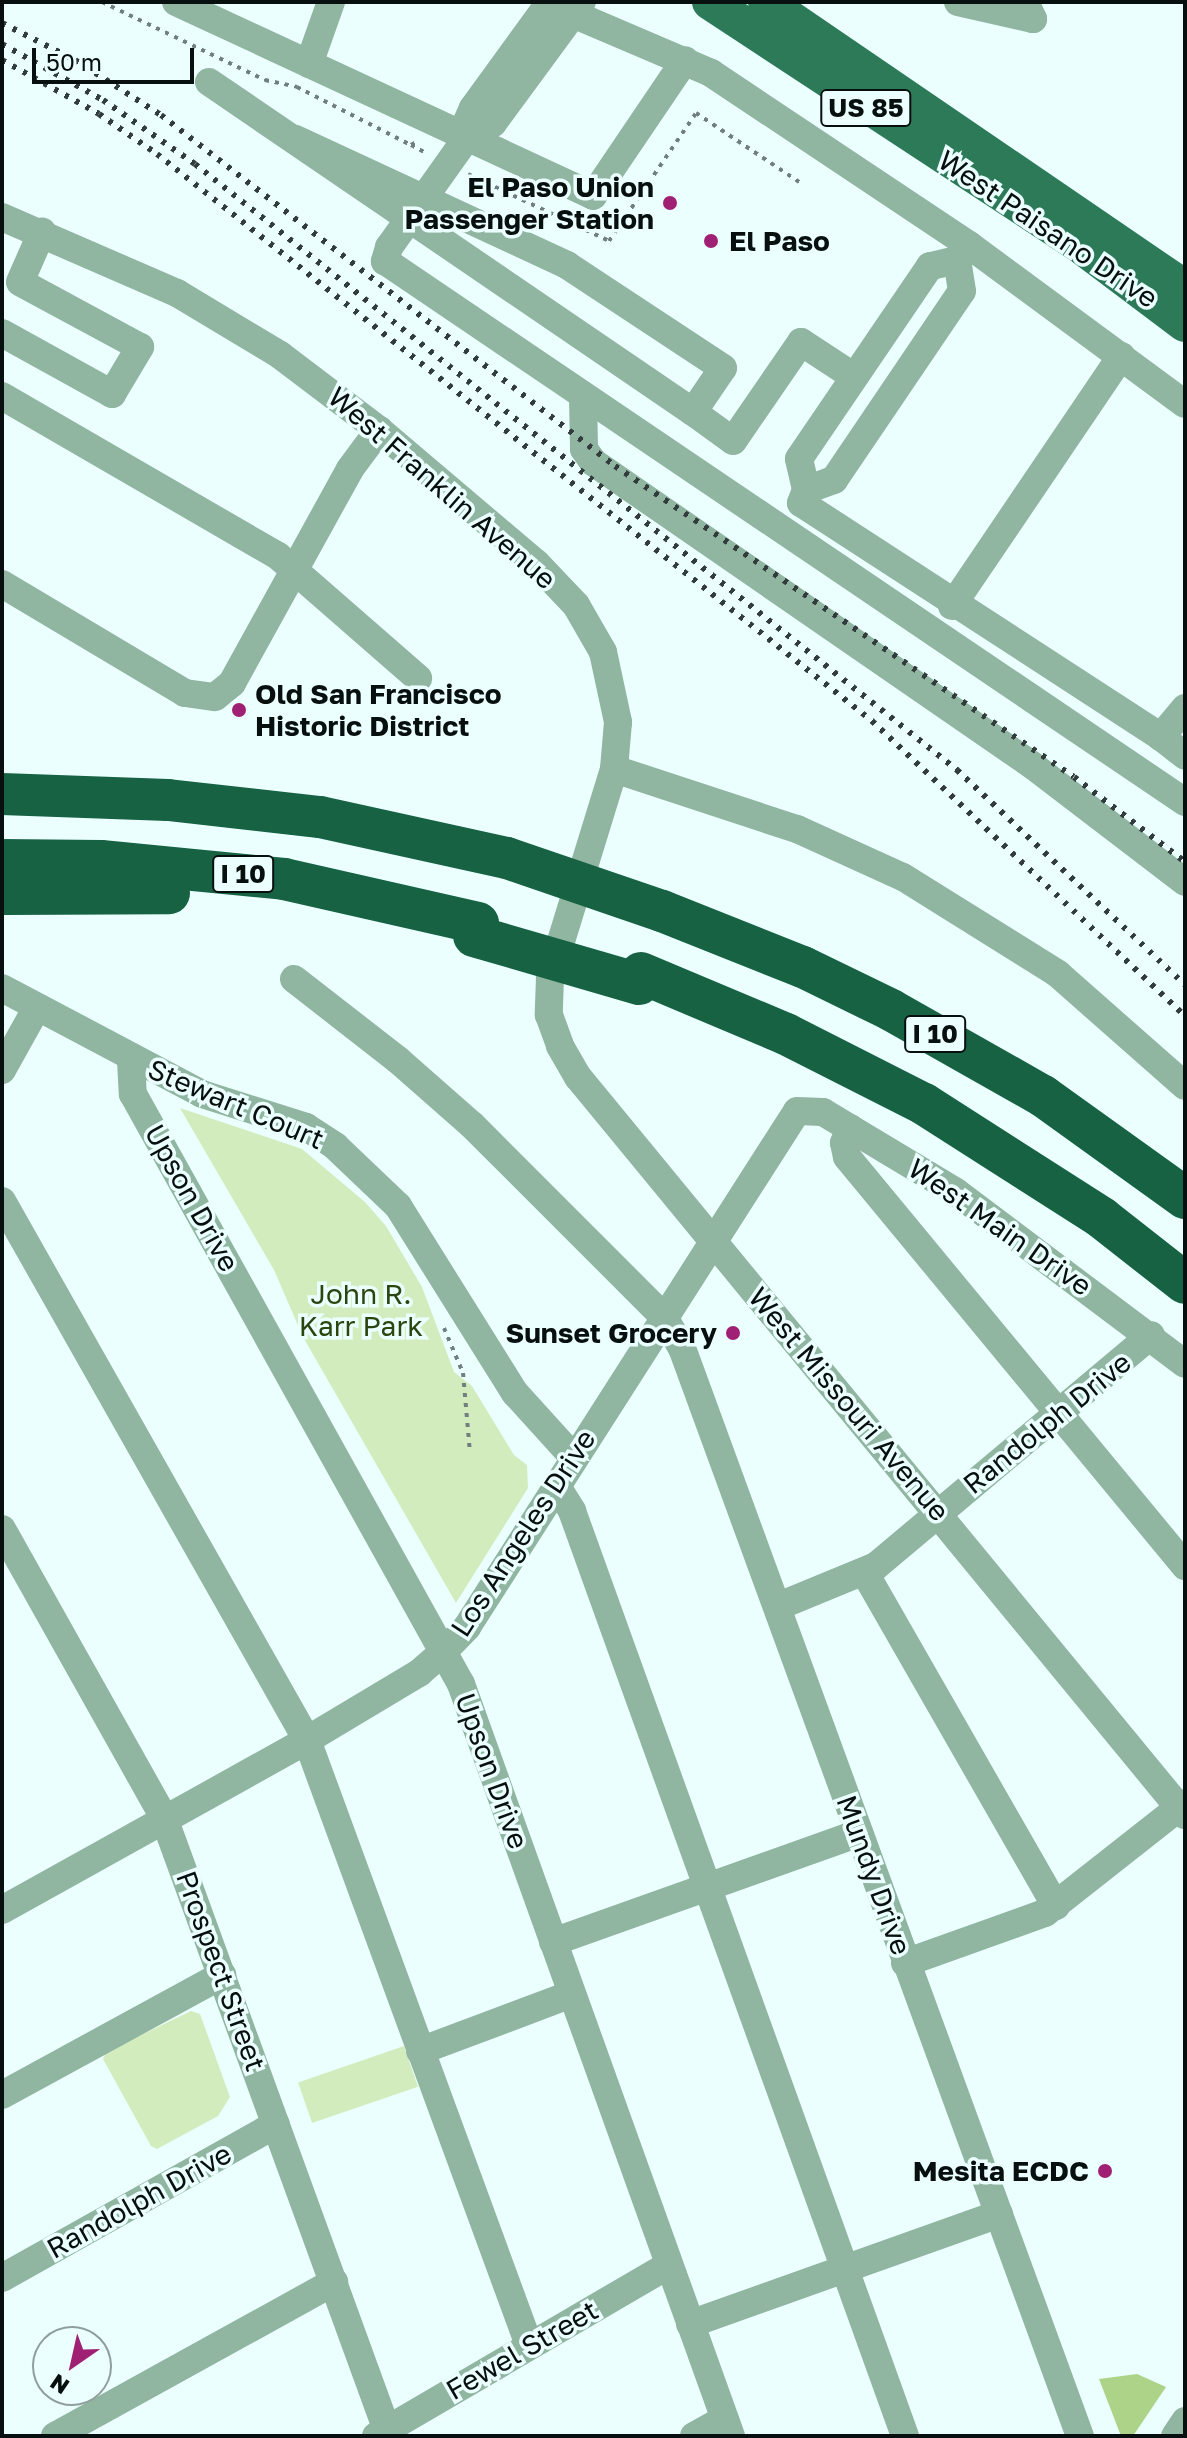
<!DOCTYPE html>
<style>
body{margin:0}
#map{position:relative;width:1187px;height:2438px;overflow:hidden;background:#ebfffe;font-family:"Golos Text",sans-serif}
div>[style]{position:absolute}
[style*='--x']{left:calc(var(--x)*1px);top:calc(var(--y)*1px);width:calc(var(--w)*1px);rotate:calc(var(--a)*1deg)}
.green>*{inset:0;background:#d3ecbe;transform-origin:0 0}
.forest>*{inset:0;background:#acd387}
.path>*{height:4px;margin-top:-2px;transform-origin:0;background:repeating-linear-gradient(90deg,#717f7e 0 4px,transparent 0 10px)}
.minor>*{height:28px;margin:-14px;padding:0 14px;transform-origin:14px;border-radius:14px;background:#90b5a1}
.major>*{height:36px;margin:-18px;padding:0 18px;transform-origin:18px;border-radius:18px;background:#2d7a59}
.highway>*{height:42px;margin:-21px;padding:0 21px;transform-origin:21px;border-radius:21px;background:#166243}
.rail>*{height:6px;margin-top:-3px;transform-origin:0;background:repeating-linear-gradient(90deg,#323c3c 0 4px,transparent 0 12px)}
.highway-bridge>*{height:42px;margin:-21px;padding:0 21px;transform-origin:21px;border-radius:21px;background:#166243}
.dots>*{width:22px;height:22px;translate:-50% -50%;box-sizing:border-box;border:4px solid #ebfffe;border-radius:50%}
span{translate:-50% -50%;white-space:nowrap;text-align:center;line-height:1.15;-webkit-text-stroke:7px #ebfffe;paint-order:stroke}
.shield-label span{padding:2px 6px;background:#ebfffe;border:2px solid;border-radius:6px;-webkit-text-stroke-width:0}
.shield-label{font-size:26px;color:#070f0f;font-weight:700}
.poi-label{font-size:28px;color:#070f0f;font-weight:700}
.right{translate:-100% -50%;text-align:right}
.left{translate:0 -50%;text-align:left}
.street-label{font-size:28px;color:#070f0f}
.park-label{font-size:28px;color:#2c440e}
.frame{position:absolute;inset:0;border:4px solid #070f0f;pointer-events:none}
.north{position:absolute;left:32px;top:2326px;width:80px;height:80px;box-sizing:border-box;background:#ebfffe;border:2px solid #909f9e;border-radius:50%;rotate:214deg;font-size:22px;font-weight:700;line-height:32px;text-align:center;color:#070f0f}
.north::after{content:'';display:block;margin:auto;width:28px;height:36px;background:#a02173;clip-path:polygon(50% 0,100% 100%,50% 72%,0 100%)}
.scale{position:absolute;left:32px;top:48px;width:162px;height:36px;box-sizing:border-box;border:4px solid #070f0f;border-top:0;padding-left:10px;font-size:24px;line-height:28px;white-space:nowrap;color:#070f0f;-webkit-text-stroke:6px #ebfffe;paint-order:stroke}
</style>
<div id="map">
<div class="green">
<div style="clip-path:polygon(180px 1108px,302px 1149px,365px 1202px,386px 1226px,422px 1287px,454px 1372px,472px 1386px,514px 1455px,527px 1465px,528px 1488px,456px 1603px,303px 1337px,274px 1270px)"></div>
<div style="clip-path:polygon(191px 2011px,200px 2014px,230px 2097px,218px 2116px,157px 2149px,151px 2146px,103px 2059px,106px 2052px)"></div>
<div style="left:404px;top:2046px;width:43px;height:112px;rotate:71deg"></div>
</div>
<div class="forest">
<div style="clip-path:polygon(1137px 2374px,1166px 2387px,1133px 2436px,1121px 2436px,1099px 2379px)"></div>
</div>
<div class="path">
<div style="--x:102;--y:2;--w:181;--a:25.6"></div>
<div style="--x:265;--y:80;--w:33;--a:12"></div>
<div style="--x:297;--y:87;--w:128;--a:27"></div>
<div style="--x:411;--y:145;--w:8;--a:-30"></div>
<div style="--x:411;--y:145;--w:17;--a:28"></div>
<div style="--x:468;--y:174;--w:156;--a:25.4"></div>
<div style="--x:609;--y:241;--w:155;--a:-55.8"></div>
<div style="--x:696;--y:113;--w:128;--a:33.8"></div>
<div style="--x:444;--y:1328;--w:49;--a:67.1"></div>
<div style="--x:463;--y:1373;--w:80;--a:85"></div>
</div>
<div class="minor">
<div style="--x:176;--y:2;--w:460;--a:24.9"></div>
<div style="--x:593;--y:196;--w:164;--a:-55.9"></div>
<div style="--x:958;--y:2;--w:77;--a:12.8"></div>
<div style="--x:1033;--y:19;--w:19;--a:-115"></div>
<div style="--x:573;--y:14;--w:150;--a:23.1"></div>
<div style="--x:711;--y:73;--w:310;--a:33.7"></div>
<div style="--x:969;--y:245;--w:268;--a:36.4"></div>
<div style="--x:309;--y:64;--w:66;--a:-70.5"></div>
<div style="--x:209;--y:82;--w:586;--a:34.29"></div>
<div style="--x:693;--y:412;--w:53;--a:-55.7"></div>
<div style="--x:723;--y:368;--w:187;--a:-146.6"></div>
<div style="--x:567;--y:265;--w:300;--a:-155.1"></div>
<div style="--x:468;--y:136;--w:136;--a:125.4"></div>
<div style="--x:389;--y:247;--w:15;--a:106"></div>
<div style="--x:385;--y:261;--w:966;--a:34.07"></div>
<div style="--x:468;--y:136;--w:28;--a:-27"></div>
<div style="--x:493;--y:123;--w:150;--a:-53.7"></div>
<div style="--x:468;--y:136;--w:10;--a:-107"></div>
<div style="--x:465;--y:126;--w:20;--a:-66"></div>
<div style="--x:473;--y:108;--w:131;--a:-54"></div>
<div style="--x:2;--y:217;--w:191;--a:23.5"></div>
<div style="--x:177;--y:293;--w:120;--a:31"></div>
<div style="--x:280;--y:355;--w:124;--a:37.1"></div>
<div style="--x:379;--y:430;--w:206;--a:40.3"></div>
<div style="--x:536;--y:563;--w:58;--a:46.4"></div>
<div style="--x:576;--y:605;--w:54;--a:60.1"></div>
<div style="--x:603;--y:652;--w:72;--a:77.9"></div>
<div style="--x:618;--y:722;--w:47;--a:94.9"></div>
<div style="--x:614;--y:769;--w:218;--a:107.1"></div>
<div style="--x:550;--y:977;--w:38;--a:92"></div>
<div style="--x:549;--y:1015;--w:33;--a:70"></div>
<div style="--x:560;--y:1046;--w:36;--a:60"></div>
<div style="--x:578;--y:1077;--w:956;--a:50.56"></div>
<div style="--x:969;--y:245;--w:19;--a:129"></div>
<div style="--x:957;--y:260;--w:28;--a:167"></div>
<div style="--x:930;--y:266;--w:233;--a:124.2"></div>
<div style="--x:799;--y:459;--w:32;--a:77"></div>
<div style="--x:806;--y:490;--w:14;--a:111"></div>
<div style="--x:801;--y:503;--w:429;--a:33"></div>
<div style="--x:2;--y:333;--w:126;--a:29"></div>
<div style="--x:112;--y:394;--w:55;--a:-59.2"></div>
<div style="--x:140;--y:347;--w:136;--a:-151.6"></div>
<div style="--x:20;--y:282;--w:55;--a:-66.3"></div>
<div style="--x:2;--y:396;--w:319;--a:30.1"></div>
<div style="--x:278;--y:556;--w:186;--a:41.1"></div>
<div style="--x:583;--y:396;--w:53;--a:88.9"></div>
<div style="--x:584;--y:449;--w:16;--a:55"></div>
<div style="--x:593;--y:462;--w:533;--a:34.61"></div>
<div style="--x:1032;--y:765;--w:193;--a:37.4"></div>
<div style="--x:693;--y:412;--w:49;--a:35.9"></div>
<div style="--x:733;--y:441;--w:120;--a:-55.5"></div>
<div style="--x:801;--y:342;--w:62;--a:33.2"></div>
<div style="--x:806;--y:490;--w:30;--a:-20"></div>
<div style="--x:834;--y:480;--w:228;--a:-55.9"></div>
<div style="--x:962;--y:291;--w:31;--a:-99"></div>
<div style="--x:2;--y:584;--w:213;--a:30.8"></div>
<div style="--x:185;--y:693;--w:30;--a:8"></div>
<div style="--x:215;--y:697;--w:22;--a:-39"></div>
<div style="--x:232;--y:683;--w:244;--a:-61.1"></div>
<div style="--x:350;--y:469;--w:49;--a:-53.4"></div>
<div style="--x:952;--y:606;--w:302;--a:-55.9"></div>
<div style="--x:1185;--y:708;--w:38;--a:130"></div>
<div style="--x:1161;--y:737;--w:31;--a:38"></div>
<div style="--x:614;--y:769;--w:193;--a:18.2"></div>
<div style="--x:797;--y:829;--w:116;--a:24.4"></div>
<div style="--x:903;--y:877;--w:183;--a:32"></div>
<div style="--x:1058;--y:974;--w:169;--a:41.4"></div>
<div style="--x:294;--y:979;--w:132;--a:37.9"></div>
<div style="--x:398;--y:1060;--w:98;--a:41.3"></div>
<div style="--x:472;--y:1125;--w:272;--a:45"></div>
<div style="--x:664;--y:1317;--w:36;--a:60"></div>
<div style="--x:682;--y:1348;--w:1159;--a:69.91"></div>
<div style="--x:2;--y:988;--w:226;--a:27.9"></div>
<div style="--x:202;--y:1094;--w:109;--a:17.6"></div>
<div style="--x:306;--y:1127;--w:35;--a:33"></div>
<div style="--x:335;--y:1146;--w:87;--a:43.6"></div>
<div style="--x:398;--y:1206;--w:221;--a:58"></div>
<div style="--x:515;--y:1393;--w:86;--a:47.8"></div>
<div style="--x:131;--y:1060;--w:34;--a:87"></div>
<div style="--x:133;--y:1094;--w:675;--a:60.93"></div>
<div style="--x:461;--y:1684;--w:799;--a:70.25"></div>
<div style="--x:2;--y:1070;--w:72;--a:-60.9"></div>
<div style="--x:850;--y:1128;--w:16;--a:112"></div>
<div style="--x:844;--y:1143;--w:14;--a:78"></div>
<div style="--x:847;--y:1157;--w:531;--a:50.43"></div>
<div style="--x:2;--y:1201;--w:619;--a:60.5"></div>
<div style="--x:307;--y:1740;--w:644;--a:69.85"></div>
<div style="--x:556;--y:1485;--w:31;--a:58"></div>
<div style="--x:572;--y:1511;--w:983;--a:70.2"></div>
<div style="--x:2;--y:1529;--w:331;--a:60.7"></div>
<div style="--x:164;--y:1818;--w:658;--a:69.99"></div>
<div style="--x:865;--y:1573;--w:384;--a:60.2"></div>
<div style="--x:779;--y:1606;--w:105;--a:-22.4"></div>
<div style="--x:876;--y:1566;--w:359;--a:-40"></div>
<div style="--x:2;--y:1910;--w:349;--a:-29.1"></div>
<div style="--x:307;--y:1740;--w:131;--a:-30.9"></div>
<div style="--x:419;--y:1673;--w:35;--a:-41"></div>
<div style="--x:445;--y:1650;--w:32;--a:-46"></div>
<div style="--x:467;--y:1627;--w:612;--a:-57.4"></div>
<div style="--x:797;--y:1111;--w:26;--a:2"></div>
<div style="--x:823;--y:1112;--w:155;--a:31"></div>
<div style="--x:956;--y:1192;--w:286;--a:36.9"></div>
<div style="--x:553;--y:1942;--w:325;--a:-19.6"></div>
<div style="--x:905;--y:1963;--w:149;--a:-19.7"></div>
<div style="--x:1045;--y:1913;--w:178;--a:-38.2"></div>
<div style="--x:420;--y:2051;--w:162;--a:-20.6"></div>
<div style="--x:2;--y:2095;--w:251;--a:-28.6"></div>
<div style="--x:2;--y:2278;--w:314;--a:-29.3"></div>
<div style="--x:690;--y:2324;--w:328;--a:-19.6"></div>
<div style="--x:55;--y:2436;--w:319;--a:-28.9"></div>
<div style="--x:376;--y:2436;--w:339;--a:-30.3"></div>
<div style="--x:694;--y:2436;--w:35;--a:-29"></div>
<div style="--x:1175;--y:2436;--w:18;--a:-56"></div>
</div>
<div class="major">
<div style="--x:710;--y:2;--w:448;--a:33.3"></div>
<div style="--x:1084;--y:248;--w:126;--a:37"></div>
<div style="--x:766;--y:2;--w:507;--a:34.32"></div>
</div>
<div class="highway">
<div style="--x:2;--y:794;--w:166;--a:2.1"></div>
<div style="--x:168;--y:800;--w:153;--a:6.4"></div>
<div style="--x:320;--y:817;--w:191;--a:12.4"></div>
<div style="--x:2;--y:860;--w:99;--a:0.6"></div>
<div style="--x:101;--y:861;--w:184;--a:5.6"></div>
<div style="--x:284;--y:879;--w:199;--a:12.8"></div>
<div style="--x:2;--y:894;--w:167;--a:-0.3"></div>
<div style="--x:662;--y:911;--w:152;--a:21.7"></div>
<div style="--x:803;--y:967;--w:98;--a:26"></div>
<div style="--x:891;--y:1010;--w:175;--a:29.5"></div>
<div style="--x:1043;--y:1096;--w:175;--a:35.7"></div>
<div style="--x:641;--y:973;--w:157;--a:22.8"></div>
<div style="--x:786;--y:1034;--w:155;--a:26.9"></div>
<div style="--x:924;--y:1104;--w:211;--a:32.6"></div>
<div style="--x:1102;--y:1218;--w:105;--a:38.1"></div>
</div>
<div class="rail">
<div style="--x:2;--y:23;--w:82;--a:26.9"></div>
<div style="--x:75;--y:60;--w:102;--a:32.6"></div>
<div style="--x:161;--y:115;--w:574;--a:37.71"></div>
<div style="--x:615;--y:466;--w:554;--a:34.12"></div>
<div style="--x:1074;--y:777;--w:140;--a:37.4"></div>
<div style="--x:2;--y:44;--w:115;--a:29"></div>
<div style="--x:103;--y:100;--w:112;--a:34.8"></div>
<div style="--x:195;--y:164;--w:974;--a:38.49"></div>
<div style="--x:957;--y:770;--w:313;--a:43.3"></div>
<div style="--x:2;--y:60;--w:111;--a:29.1"></div>
<div style="--x:99;--y:114;--w:70;--a:34.6"></div>
<div style="--x:157;--y:154;--w:913;--a:38.41"></div>
<div style="--x:872;--y:721;--w:430;--a:43.3"></div>
</div>
<div class="highway-bridge">
<div style="--x:507;--y:858;--w:164;--a:18.9"></div>
<div style="--x:474;--y:936;--w:172;--a:16.2"></div>
</div>
<div class="dots">
<div style="left:670px;top:203px;background:#a02173"></div>
<div style="left:711px;top:241px;background:#a02173"></div>
<div style="left:239px;top:710px;background:#a02173"></div>
<div style="left:733px;top:1333px;background:#a02173"></div>
<div style="left:1105px;top:2171px;background:#a02173"></div>
</div>
<div class="shield-label">
<span style="left:866px;top:108px">US 85</span>
<span style="left:243px;top:874px">I 10</span>
<span style="left:935px;top:1034px">I 10</span>
</div>
<div class="poi-label">
<span class="right" style="left:654px;top:203px">El Paso Union<br>Passenger Station</span>
<span class="left" style="left:729px;top:241px">El Paso</span>
<span class="left" style="left:255px;top:710px">Old San Francisco<br>Historic District</span>
<span class="right" style="left:717px;top:1333px">Sunset Grocery</span>
<span class="right" style="left:1089px;top:2171px">Mesita ECDC</span>
</div>
<div class="street-label">
<span style="left:1048px;top:229px;rotate:34deg">West Paisano Drive</span>
<span style="left:442px;top:488px;rotate:41deg">West Franklin Avenue</span>
<span style="left:236px;top:1104px;rotate:23deg">Stewart Court</span>
<span style="left:192px;top:1198px;rotate:61deg">Upson Drive</span>
<span style="left:1000px;top:1227px;rotate:35deg">West Main Drive</span>
<span style="left:849px;top:1404px;rotate:50deg">West Missouri Avenue</span>
<span style="left:1047px;top:1423px;rotate:-39deg">Randolph Drive</span>
<span style="left:523px;top:1533px;rotate:-57deg">Los Angeles Drive</span>
<span style="left:492px;top:1771px;rotate:70deg">Upson Drive</span>
<span style="left:874px;top:1875px;rotate:70deg">Mundy Drive</span>
<span style="left:221px;top:1971px;rotate:70deg">Prospect Street</span>
<span style="left:139px;top:2201px;rotate:-29deg">Randolph Drive</span>
<span style="left:522px;top:2350px;rotate:-30deg">Fewel Street</span>
</div>
<div class="park-label">
<span style="left:361px;top:1310px">John R.<br>Karr Park</span>
</div>
<div class="frame"></div>
<div class="north">N</div>
<div class="scale">50 m</div>
</div>
